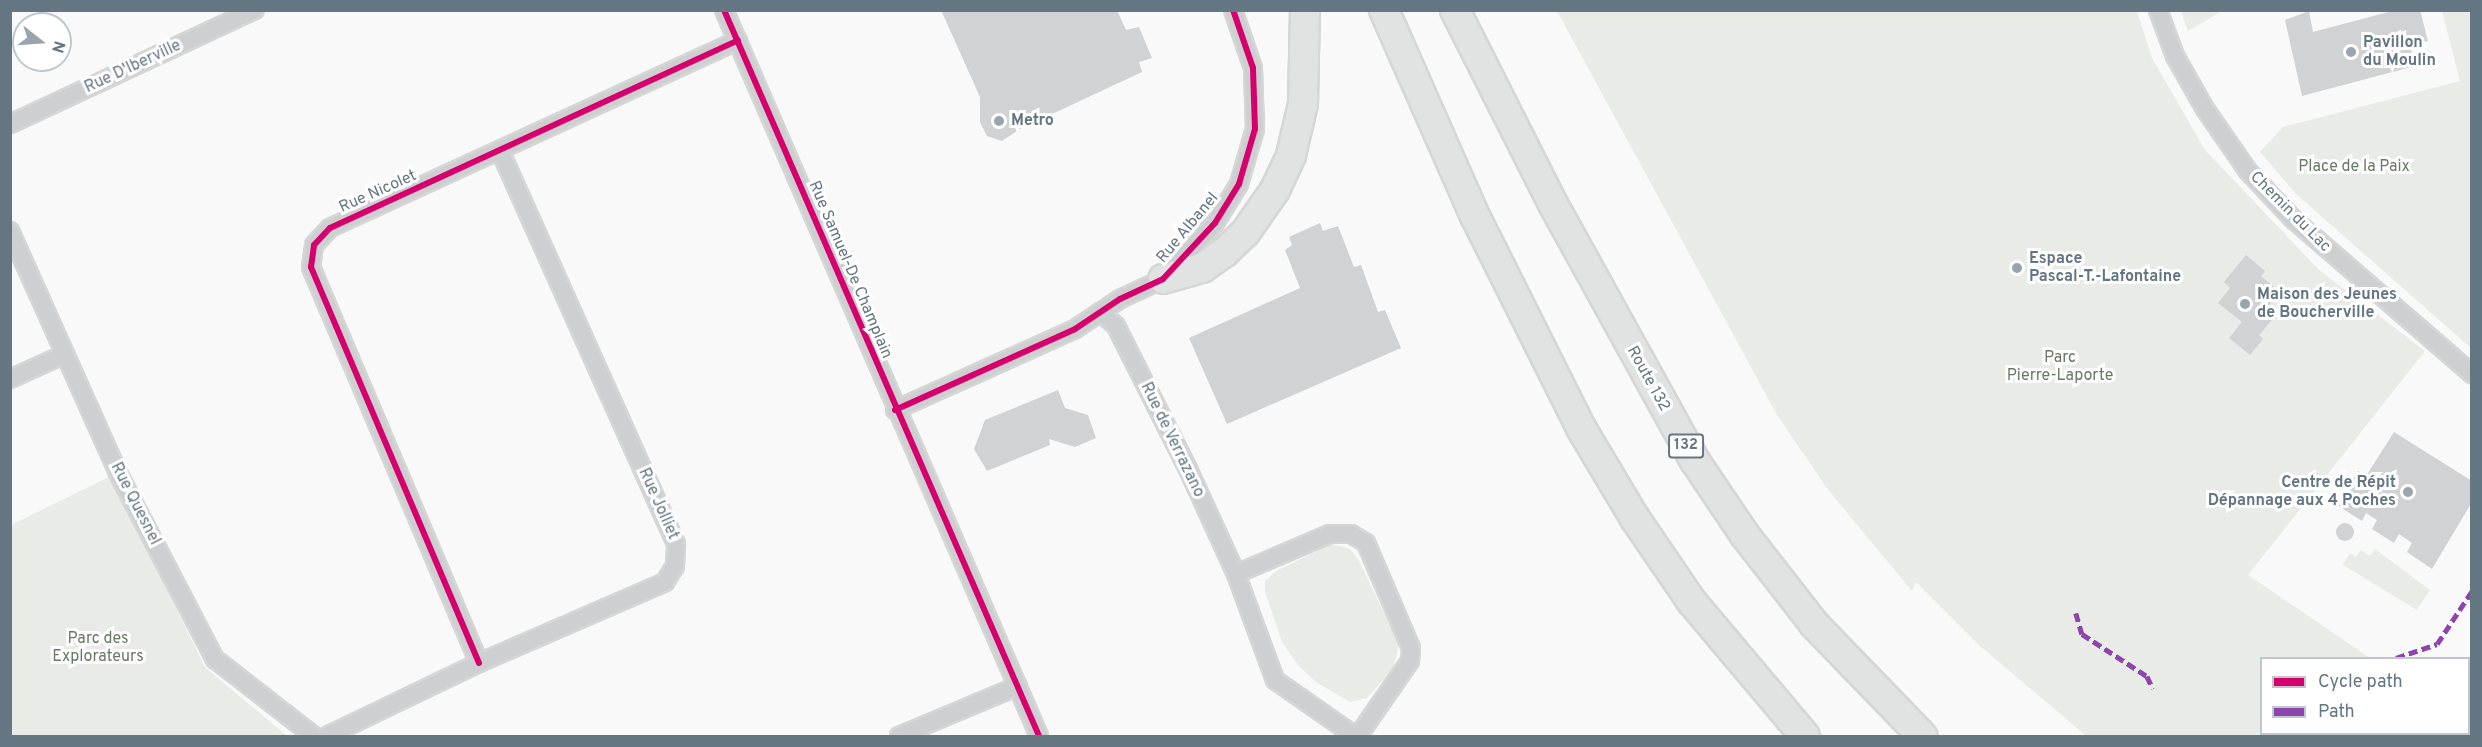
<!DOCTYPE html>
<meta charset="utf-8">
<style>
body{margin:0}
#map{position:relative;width:2482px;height:747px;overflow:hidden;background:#f9f9f9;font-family:Overpass,sans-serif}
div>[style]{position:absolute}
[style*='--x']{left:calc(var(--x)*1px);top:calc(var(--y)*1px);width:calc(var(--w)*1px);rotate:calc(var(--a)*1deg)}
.green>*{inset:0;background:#e8ebe6}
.building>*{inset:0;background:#d0d2d3}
.round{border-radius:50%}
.roads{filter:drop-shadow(2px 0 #d5d6d6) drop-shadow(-2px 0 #d5d6d6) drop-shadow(0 2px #d5d6d6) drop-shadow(0 -2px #d5d6d6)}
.minor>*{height:16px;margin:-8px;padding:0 8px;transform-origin:8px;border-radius:8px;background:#cecfd0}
.motorway>*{height:28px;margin:-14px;padding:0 14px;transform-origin:14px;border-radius:14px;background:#e1e2e2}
.quiet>*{height:4.5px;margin-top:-2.25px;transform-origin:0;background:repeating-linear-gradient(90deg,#8e44ad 0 9px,transparent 0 13.5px)}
.cycleway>*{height:6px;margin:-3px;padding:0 3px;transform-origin:3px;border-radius:3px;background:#d6006c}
.dots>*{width:16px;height:16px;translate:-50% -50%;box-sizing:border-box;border:3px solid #fff;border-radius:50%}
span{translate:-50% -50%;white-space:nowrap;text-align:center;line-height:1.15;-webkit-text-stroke:6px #fff;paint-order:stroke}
.shield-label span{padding:2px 4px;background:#fff;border:2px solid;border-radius:4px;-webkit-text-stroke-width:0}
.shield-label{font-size:15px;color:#657683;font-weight:700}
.poi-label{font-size:16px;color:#657683;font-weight:700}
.left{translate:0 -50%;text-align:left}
.right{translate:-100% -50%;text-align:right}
.street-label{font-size:16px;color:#657683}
.park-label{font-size:16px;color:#687a64}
.frame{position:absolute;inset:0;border:12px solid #657683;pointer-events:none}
.legend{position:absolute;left:2260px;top:657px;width:210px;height:78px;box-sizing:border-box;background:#fff;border:2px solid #c1c8cd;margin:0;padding:8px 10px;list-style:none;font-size:18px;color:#657683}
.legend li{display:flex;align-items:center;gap:12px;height:30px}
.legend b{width:30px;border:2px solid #c1c8cd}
.north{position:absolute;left:12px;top:12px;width:60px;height:60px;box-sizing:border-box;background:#fff;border:2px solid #c1c8cd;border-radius:50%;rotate:107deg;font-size:16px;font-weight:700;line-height:24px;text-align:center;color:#657683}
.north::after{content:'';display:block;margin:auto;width:21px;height:27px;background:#99a4ac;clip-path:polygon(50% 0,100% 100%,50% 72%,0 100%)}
</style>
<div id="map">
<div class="green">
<div style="clip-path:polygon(1557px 11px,2137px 11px,2152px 58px,2205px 150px,2319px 270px,2425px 351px,2248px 575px,2370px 658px,2262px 658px,2262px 734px,2435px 734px,2434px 736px,2085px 735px,1980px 646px,1916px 582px,1912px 591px,1829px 491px,1777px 415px)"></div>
<div style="clip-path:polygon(2181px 11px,2181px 10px,2222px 11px,2188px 31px)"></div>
<div style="clip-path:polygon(2442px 11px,2471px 11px,2471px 348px,2296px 194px,2260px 152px,2283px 127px,2460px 81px)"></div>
<div style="clip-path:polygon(111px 476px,205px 667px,287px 736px,11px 736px,11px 525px)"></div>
<div style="clip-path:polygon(1332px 544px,1350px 549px,1358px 559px,1399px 644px,1393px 669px,1367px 698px,1350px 702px,1316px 682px,1299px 666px,1283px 644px,1265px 592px,1265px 581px,1276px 571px)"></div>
<div style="clip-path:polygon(2375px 549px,2430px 590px,2417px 610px,2343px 565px,2350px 553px,2356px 557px,2361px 550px,2370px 556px)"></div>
</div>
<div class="building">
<div style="clip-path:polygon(941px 10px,1117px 10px,1126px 30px,1139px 27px,1152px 58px,1139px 62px,1142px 72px,1020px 129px,1002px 141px,987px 136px,980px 122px,980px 97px)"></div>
<div style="clip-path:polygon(2396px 10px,2420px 10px,2428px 41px,2410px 46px,2415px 66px,2302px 96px,2285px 20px,2309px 11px,2313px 32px)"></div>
<div style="clip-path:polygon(1320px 223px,1323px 231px,1338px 226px,1354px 267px,1361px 265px,1378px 312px,1385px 310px,1401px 348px,1227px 424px,1189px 338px,1300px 288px,1285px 250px,1292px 245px,1289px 237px)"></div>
<div style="clip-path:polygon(2246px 255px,2265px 271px,2261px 276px,2280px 292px,2269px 305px,2278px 313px,2259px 335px,2263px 339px,2250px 355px,2229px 338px,2242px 322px,2218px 303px,2230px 288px,2224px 282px)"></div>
<div style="clip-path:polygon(1058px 390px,1065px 408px,1088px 415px,1096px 438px,1075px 447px,1049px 439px,1050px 445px,987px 471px,974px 449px,985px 420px)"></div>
<div style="clip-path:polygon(2394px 432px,2472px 481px,2472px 502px,2432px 569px,2407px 552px,2412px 543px,2399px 534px,2394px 543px,2372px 529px,2377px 520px,2366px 513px,2362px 521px,2337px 505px,2358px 471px,2366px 476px)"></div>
<div class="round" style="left:2336px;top:523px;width:18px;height:18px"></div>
</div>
<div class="roads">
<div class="minor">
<div style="--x:724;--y:10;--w:791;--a:66.54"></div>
<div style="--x:2158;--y:10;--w:49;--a:69.7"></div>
<div style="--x:2175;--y:56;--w:61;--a:60.5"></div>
<div style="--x:2205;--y:109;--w:75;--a:55.3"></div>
<div style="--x:2248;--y:171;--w:66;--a:46.8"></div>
<div style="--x:2293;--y:219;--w:237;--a:40.9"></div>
<div style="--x:10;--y:124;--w:270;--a:-25"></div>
<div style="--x:10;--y:231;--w:265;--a:65.9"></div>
<div style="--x:118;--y:473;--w:210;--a:62.5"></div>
<div style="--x:215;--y:659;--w:125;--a:37.9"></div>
<div style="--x:1100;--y:312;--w:21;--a:41"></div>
<div style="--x:1116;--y:326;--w:160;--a:63.3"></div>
<div style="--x:1188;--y:469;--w:115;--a:65.4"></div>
<div style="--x:1236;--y:574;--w:113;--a:69.8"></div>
<div style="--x:1275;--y:680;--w:98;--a:35"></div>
<div style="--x:10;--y:379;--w:60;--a:-24.4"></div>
<div style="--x:895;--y:410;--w:197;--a:-24.2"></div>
<div style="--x:1075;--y:329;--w:54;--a:-33.7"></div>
<div style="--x:1120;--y:299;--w:47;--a:-24.9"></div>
<div style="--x:1163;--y:279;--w:76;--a:-47.1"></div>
<div style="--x:1215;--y:223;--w:46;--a:-58.4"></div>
<div style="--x:1239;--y:184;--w:57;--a:-73.8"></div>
<div style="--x:1255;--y:129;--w:61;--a:-91.9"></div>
<div style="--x:1253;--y:68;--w:61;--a:-109"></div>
<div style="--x:1236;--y:574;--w:102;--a:-23.1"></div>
<div style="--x:1330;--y:534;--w:21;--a:0"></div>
<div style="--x:1351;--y:534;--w:17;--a:31"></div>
<div style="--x:1366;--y:543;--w:114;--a:66.8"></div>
<div style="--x:1411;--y:648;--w:13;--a:94"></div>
<div style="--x:1410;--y:661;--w:91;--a:124.7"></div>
<div style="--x:479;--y:663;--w:430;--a:-113"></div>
<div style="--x:311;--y:267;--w:22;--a:-82"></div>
<div style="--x:314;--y:245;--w:23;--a:-47"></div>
<div style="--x:330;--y:228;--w:449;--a:-24.7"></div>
<div style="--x:327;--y:736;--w:169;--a:-25.7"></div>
<div style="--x:479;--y:663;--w:203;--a:-23.5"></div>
<div style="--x:665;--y:582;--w:19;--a:-58"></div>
<div style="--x:675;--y:566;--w:22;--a:-87"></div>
<div style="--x:676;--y:544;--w:429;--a:-114.1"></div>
<div style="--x:899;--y:736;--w:129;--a:-22.8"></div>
</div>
<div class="motorway">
<div style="--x:1384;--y:10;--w:225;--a:66.2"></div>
<div style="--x:1475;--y:216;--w:237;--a:63.4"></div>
<div style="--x:1581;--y:428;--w:104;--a:59.2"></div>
<div style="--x:1634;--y:517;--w:103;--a:55.7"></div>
<div style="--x:1692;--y:602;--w:175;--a:49.9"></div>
<div style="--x:1455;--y:10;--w:217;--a:63.2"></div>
<div style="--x:1553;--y:204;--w:294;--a:61.1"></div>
<div style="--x:1695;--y:461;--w:88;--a:56.1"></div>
<div style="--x:1744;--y:534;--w:114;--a:52.1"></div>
<div style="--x:1814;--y:624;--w:156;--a:46"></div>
<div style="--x:1163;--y:279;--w:41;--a:-15.8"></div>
<div style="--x:1202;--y:268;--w:28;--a:-35"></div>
<div style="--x:1225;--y:252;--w:28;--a:-44"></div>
<div style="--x:1245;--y:233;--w:52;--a:-55.1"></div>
<div style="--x:1275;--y:190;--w:38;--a:-65"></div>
<div style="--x:1291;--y:155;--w:52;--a:-76.8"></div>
<div style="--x:1303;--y:104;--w:94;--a:-88.8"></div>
</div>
</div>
<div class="quiet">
<div style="--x:2076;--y:613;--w:22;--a:74"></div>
<div style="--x:2082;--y:634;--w:77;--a:32.9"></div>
<div style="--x:2147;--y:676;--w:14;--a:65"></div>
<div style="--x:2396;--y:658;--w:43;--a:-18.9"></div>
<div style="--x:2437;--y:644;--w:64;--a:-56.6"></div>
<div style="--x:2352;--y:736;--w:3;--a:-45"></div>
</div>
<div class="cycleway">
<div style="--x:724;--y:10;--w:791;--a:66.54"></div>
<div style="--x:895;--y:410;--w:197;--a:-24.2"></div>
<div style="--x:1075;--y:329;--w:54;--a:-33.7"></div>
<div style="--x:1120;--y:299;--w:47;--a:-24.9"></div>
<div style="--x:1163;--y:279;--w:76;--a:-47.1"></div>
<div style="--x:1215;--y:223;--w:46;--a:-58.4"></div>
<div style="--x:1239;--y:184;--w:57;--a:-73.8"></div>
<div style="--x:1255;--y:129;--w:61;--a:-91.9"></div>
<div style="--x:1253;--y:68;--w:61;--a:-109"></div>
<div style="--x:479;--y:663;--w:430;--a:-113"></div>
<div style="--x:311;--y:267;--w:22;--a:-82"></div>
<div style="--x:314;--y:245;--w:23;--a:-47"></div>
<div style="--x:330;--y:228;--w:449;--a:-24.7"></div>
</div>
<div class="dots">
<div style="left:2351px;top:52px;background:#99a4ac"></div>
<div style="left:999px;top:121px;background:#99a4ac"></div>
<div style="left:2017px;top:268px;background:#99a4ac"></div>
<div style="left:2245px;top:304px;background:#99a4ac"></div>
<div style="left:2408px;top:492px;background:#99a4ac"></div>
</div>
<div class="shield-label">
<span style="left:1686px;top:446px">132</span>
</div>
<div class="poi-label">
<span class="left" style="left:2363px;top:52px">Pavillon<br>du Moulin</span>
<span class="left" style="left:1011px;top:121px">Metro</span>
<span class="left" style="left:2029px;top:268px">Espace<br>Pascal-T.-Lafontaine</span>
<span class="left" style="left:2257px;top:304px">Maison des Jeunes<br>de Boucherville</span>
<span class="right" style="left:2396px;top:492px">Centre de Répit<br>Dépannage aux 4 Poches</span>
</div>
<div class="street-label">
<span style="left:133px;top:67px;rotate:-25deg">Rue D'Iberville</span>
<span style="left:378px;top:192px;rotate:-24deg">Rue Nicolet</span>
<span style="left:2290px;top:212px;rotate:45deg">Chemin du Lac</span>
<span style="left:1188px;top:228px;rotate:-50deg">Rue Albanel</span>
<span style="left:850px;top:270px;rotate:67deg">Rue Samuel-De Champlain</span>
<span style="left:1648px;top:379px;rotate:61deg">Route 132</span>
<span style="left:1172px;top:440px;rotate:64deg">Rue de Verrazano</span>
<span style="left:135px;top:504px;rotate:63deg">Rue Quesnel</span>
<span style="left:658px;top:504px;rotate:66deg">Rue Jolliet</span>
</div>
<div class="park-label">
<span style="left:2354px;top:167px">Place de la Paix</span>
<span style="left:2060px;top:367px">Parc<br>Pierre-Laporte</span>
<span style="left:98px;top:648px">Parc des<br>Explorateurs</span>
</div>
<div class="frame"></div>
<ul class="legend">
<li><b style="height:8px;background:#d6006c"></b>Cycle path</li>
<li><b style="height:8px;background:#8e44ad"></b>Path</li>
</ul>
<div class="north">N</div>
</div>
